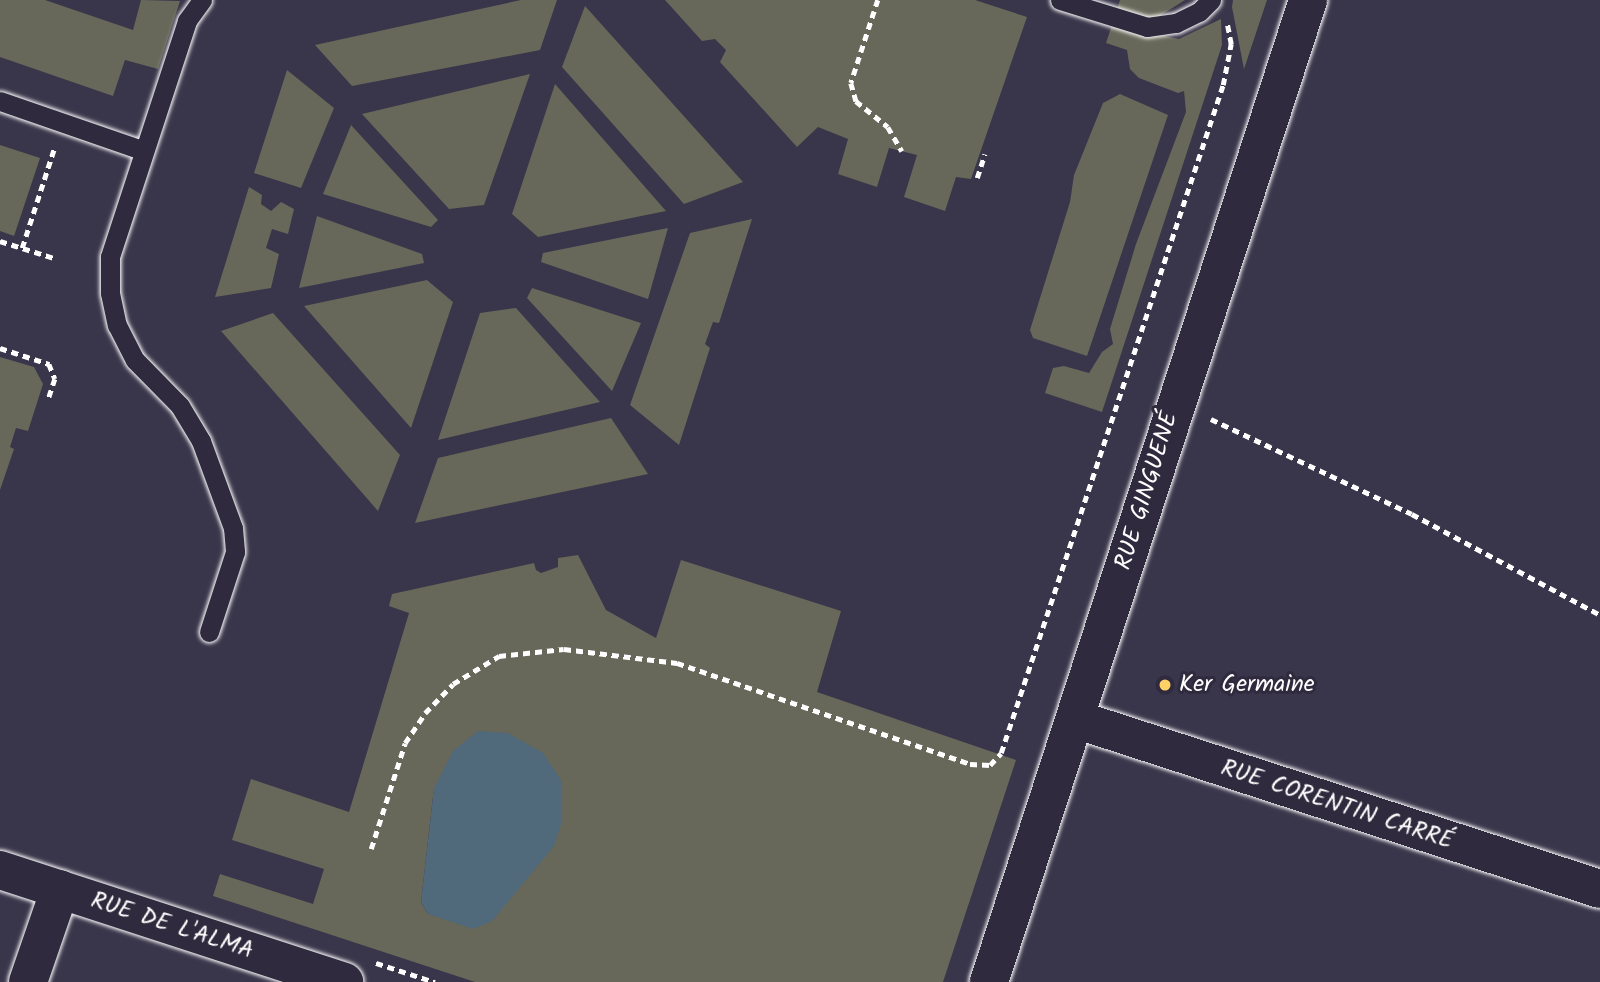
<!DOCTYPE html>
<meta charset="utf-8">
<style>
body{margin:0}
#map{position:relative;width:1600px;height:982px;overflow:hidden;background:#39354a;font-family:Kalam,sans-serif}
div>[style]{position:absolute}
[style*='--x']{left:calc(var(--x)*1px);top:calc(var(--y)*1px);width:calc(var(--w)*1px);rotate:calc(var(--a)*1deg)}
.green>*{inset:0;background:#676859}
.water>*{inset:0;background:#50697b}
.path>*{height:4.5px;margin-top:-2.25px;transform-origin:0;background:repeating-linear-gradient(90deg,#fff 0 7px,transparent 0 12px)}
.roads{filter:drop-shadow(0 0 2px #fff) drop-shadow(0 0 2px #fff)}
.service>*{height:19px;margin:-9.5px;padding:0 9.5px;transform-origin:9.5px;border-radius:9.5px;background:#2f2a3d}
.minor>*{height:38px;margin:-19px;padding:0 19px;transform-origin:19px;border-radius:19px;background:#2f2a3d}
.tertiary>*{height:38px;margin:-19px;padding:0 19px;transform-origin:19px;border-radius:19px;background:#2f2a3d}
.primary>*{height:38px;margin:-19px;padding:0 19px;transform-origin:19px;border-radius:19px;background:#2f2a3d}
.dots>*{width:19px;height:19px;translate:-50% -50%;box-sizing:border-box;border:4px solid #2f2a3d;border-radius:50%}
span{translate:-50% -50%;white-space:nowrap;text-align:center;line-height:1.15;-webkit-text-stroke:6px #2f2a3d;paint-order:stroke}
.street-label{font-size:24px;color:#fff}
.poi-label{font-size:24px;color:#fff}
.left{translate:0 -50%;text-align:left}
</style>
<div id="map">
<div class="green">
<div style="clip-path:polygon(0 0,45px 0,133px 30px,141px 0,180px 1px,158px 69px,125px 60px,113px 96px,0 57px)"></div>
<div style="clip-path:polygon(521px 0,557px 0,540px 50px,352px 86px,315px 45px)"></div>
<div style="clip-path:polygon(665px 0,975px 0,1027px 17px,971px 179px,956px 177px,945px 211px,904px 197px,917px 155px,889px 148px,877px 187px,838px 174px,848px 139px,818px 127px,797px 147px,720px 62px,726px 50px,715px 39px,702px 41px)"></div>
<div style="clip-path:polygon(1120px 0,1185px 0,1158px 17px,1146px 20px,1116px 12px)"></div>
<div style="clip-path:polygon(1233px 0,1267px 0,1244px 69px,1232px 7px)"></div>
<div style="clip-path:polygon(585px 6px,743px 182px,684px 204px,562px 67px)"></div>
<div style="clip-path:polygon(1221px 19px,1222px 45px,1102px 412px,1045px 393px,1053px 368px,1064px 366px,1089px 373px,1102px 352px,1113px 344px,1110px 329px,1136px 244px,1186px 112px,1184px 91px,1178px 93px,1139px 78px,1130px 69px,1127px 50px,1106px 43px,1112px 25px,1179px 39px)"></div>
<div style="clip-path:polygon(287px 70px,334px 108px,301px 188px,254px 173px)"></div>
<div style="clip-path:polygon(530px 74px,484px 205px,449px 209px,362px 114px)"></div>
<div style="clip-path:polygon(555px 84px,666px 211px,538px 237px,512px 214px)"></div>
<div style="clip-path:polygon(1120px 94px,1168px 115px,1087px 356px,1033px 338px,1030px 330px,1070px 202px,1074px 175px,1103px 103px)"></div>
<div style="clip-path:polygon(351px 125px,438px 220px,431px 227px,323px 194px)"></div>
<div style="clip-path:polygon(0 145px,40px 158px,14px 236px,0 231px)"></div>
<div style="clip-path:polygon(249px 187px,262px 195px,261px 204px,271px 211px,281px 202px,294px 209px,288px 234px,272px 229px,266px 248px,279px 254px,271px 288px,215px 297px)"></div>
<div style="clip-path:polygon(317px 216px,422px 254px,424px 263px,299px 288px)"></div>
<div style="clip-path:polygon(752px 219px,719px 323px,713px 322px,705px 344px,710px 348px,679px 445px,630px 405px,690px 233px)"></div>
<div style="clip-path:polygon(668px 228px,648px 299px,541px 262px,543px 253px)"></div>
<div style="clip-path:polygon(427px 280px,453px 302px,411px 428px,304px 306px)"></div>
<div style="clip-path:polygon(532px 288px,641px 323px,612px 391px,527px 298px)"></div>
<div style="clip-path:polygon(516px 308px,600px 402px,438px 440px,480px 313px)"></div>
<div style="clip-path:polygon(273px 313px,400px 455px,378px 511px,221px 331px)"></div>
<div style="clip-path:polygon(0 357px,34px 367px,43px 384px,28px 431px,16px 428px,10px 447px,14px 449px,0 490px)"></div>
<div style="clip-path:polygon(611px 418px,648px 474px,415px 523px,438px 458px)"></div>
<div style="clip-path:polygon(evenodd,578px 555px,606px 610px,656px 638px,681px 560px,841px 611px,817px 692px,1016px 760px,943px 982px,475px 982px,213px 896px,220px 874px,313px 904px,324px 869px,232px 840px,251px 779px,349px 812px,409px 613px,389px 606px,392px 594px,534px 563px,536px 570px,541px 573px,558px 567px,558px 558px,578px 555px,434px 788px,428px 914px,421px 902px,434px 788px)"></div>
</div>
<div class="water">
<div style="clip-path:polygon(478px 731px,508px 733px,543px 753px,562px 782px,562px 821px,554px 846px,492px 921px,473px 929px,428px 914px,421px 902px,434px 788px,453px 751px)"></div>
</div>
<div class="path">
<div style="--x:878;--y:0;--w:87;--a:108"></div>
<div style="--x:851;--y:83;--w:19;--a:74"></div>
<div style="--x:856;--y:101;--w:41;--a:39.1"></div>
<div style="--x:888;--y:127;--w:28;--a:60"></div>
<div style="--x:977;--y:178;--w:25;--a:-72"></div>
<div style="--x:0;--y:241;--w:57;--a:17.5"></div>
<div style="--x:22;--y:248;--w:104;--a:-72.1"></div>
<div style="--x:0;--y:348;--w:52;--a:18.1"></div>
<div style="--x:49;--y:364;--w:16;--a:68"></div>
<div style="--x:55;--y:379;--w:22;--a:108"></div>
<div style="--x:1211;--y:419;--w:222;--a:25.3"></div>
<div style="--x:1412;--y:514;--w:213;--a:28.2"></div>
<div style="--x:371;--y:849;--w:111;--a:-72.2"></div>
<div style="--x:405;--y:743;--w:36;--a:-56"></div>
<div style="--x:425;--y:713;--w:40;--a:-46"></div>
<div style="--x:453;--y:684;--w:54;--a:-31.3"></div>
<div style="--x:499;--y:656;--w:65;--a:-6.1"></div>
<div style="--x:564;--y:649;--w:114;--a:7.1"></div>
<div style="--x:677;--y:663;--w:310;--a:19"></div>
<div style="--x:970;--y:764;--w:20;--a:3"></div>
<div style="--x:990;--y:765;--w:16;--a:-47"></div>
<div style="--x:1001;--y:753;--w:704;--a:-71.62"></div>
<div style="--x:1223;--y:85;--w:42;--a:-79"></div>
<div style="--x:1231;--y:44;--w:21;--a:-101"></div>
<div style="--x:376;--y:963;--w:62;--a:17.9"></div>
</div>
<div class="roads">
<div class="service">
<div style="--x:202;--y:0;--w:26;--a:126"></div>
<div style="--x:187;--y:21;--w:248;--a:108.1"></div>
<div style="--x:110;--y:257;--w:36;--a:90"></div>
<div style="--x:110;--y:293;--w:33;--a:78"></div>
<div style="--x:117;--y:325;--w:39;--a:63"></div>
<div style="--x:135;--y:360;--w:64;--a:45.6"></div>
<div style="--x:180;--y:406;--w:41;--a:59"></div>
<div style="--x:201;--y:441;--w:93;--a:69.8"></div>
<div style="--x:233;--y:528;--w:24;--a:85"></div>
<div style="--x:235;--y:552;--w:84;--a:108"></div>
<div style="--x:1060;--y:0;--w:91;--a:17.2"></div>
<div style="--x:1147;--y:27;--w:29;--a:-8"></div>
<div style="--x:1176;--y:23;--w:25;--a:-26"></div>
<div style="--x:1199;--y:12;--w:17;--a:-45"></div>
<div style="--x:0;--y:101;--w:152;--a:19.1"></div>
</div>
<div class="minor">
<div style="--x:1075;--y:719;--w:552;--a:17.94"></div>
<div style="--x:28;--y:982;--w:98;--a:-71"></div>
</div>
<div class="tertiary">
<div style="--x:989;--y:982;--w:1033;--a:-72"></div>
</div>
<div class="primary">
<div style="--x:0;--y:870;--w:362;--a:18"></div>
</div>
</div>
<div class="dots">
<div style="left:1165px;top:685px;background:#ffd166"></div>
</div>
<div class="street-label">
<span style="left:1147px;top:491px;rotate:-73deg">RUE GINGUENÉ</span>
<span style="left:1337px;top:805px;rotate:18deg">RUE CORENTIN CARRÉ</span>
<span style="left:172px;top:926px;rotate:18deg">RUE DE L'ALMA</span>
</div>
<div class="poi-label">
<span class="left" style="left:1179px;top:685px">Ker Germaine</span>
</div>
</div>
